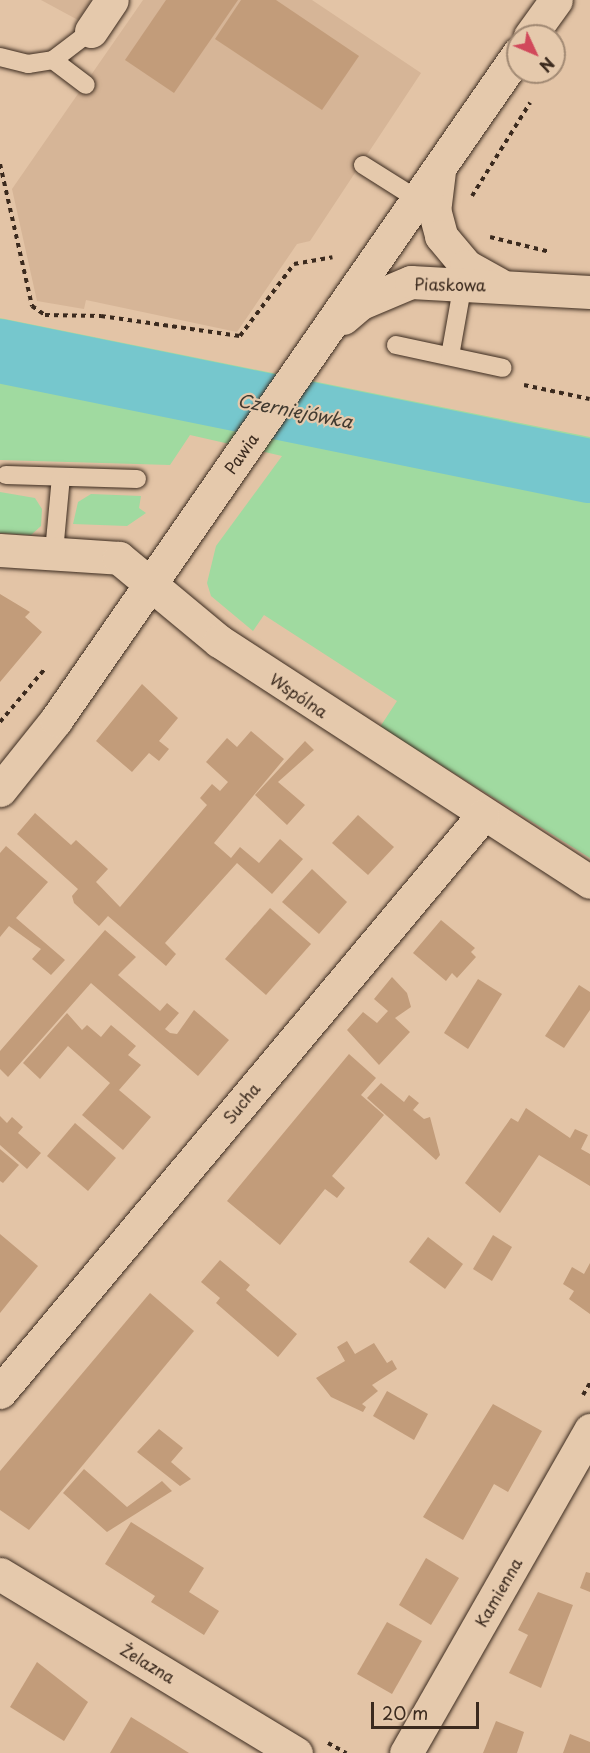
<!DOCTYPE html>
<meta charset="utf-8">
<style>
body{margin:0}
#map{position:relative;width:590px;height:1753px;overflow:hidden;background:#e3c4a6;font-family:"Playpen Sans",sans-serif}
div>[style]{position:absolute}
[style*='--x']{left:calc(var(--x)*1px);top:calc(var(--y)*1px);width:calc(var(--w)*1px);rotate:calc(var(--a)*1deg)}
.built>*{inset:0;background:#d6b597}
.green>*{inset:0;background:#a0daa0}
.river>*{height:64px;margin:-32px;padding:0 32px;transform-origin:32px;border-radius:32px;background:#76c7cd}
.building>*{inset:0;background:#c29c7a}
.path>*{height:4px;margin-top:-2px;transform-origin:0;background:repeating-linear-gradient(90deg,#3b2a1e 0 4.5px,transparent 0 9px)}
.roads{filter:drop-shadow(0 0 2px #3b2a1e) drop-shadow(0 0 2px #3b2a1e)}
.lane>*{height:18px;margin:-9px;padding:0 9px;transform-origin:9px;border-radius:9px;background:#e5c9ac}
.street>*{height:33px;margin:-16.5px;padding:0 16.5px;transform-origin:16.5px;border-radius:16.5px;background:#e5c9ac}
span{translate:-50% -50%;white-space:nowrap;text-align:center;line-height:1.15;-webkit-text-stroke:4.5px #e5c9ac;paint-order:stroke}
.street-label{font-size:16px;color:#3b2a1e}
.water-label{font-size:18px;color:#413a30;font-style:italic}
.north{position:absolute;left:506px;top:24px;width:60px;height:60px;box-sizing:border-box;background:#e5c9ac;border:2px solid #a18973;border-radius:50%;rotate:134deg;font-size:16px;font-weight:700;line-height:24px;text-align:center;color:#3b2a1e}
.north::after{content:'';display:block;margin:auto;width:21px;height:27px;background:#d1495b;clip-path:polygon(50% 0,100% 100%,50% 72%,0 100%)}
.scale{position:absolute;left:371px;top:1702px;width:108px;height:27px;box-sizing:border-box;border:3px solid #3b2a1e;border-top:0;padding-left:8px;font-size:18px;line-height:21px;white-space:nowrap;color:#3b2a1e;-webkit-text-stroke:4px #e5c9ac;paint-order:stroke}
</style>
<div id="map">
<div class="built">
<div style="clip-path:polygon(41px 0,91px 0,78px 20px)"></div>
<div style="clip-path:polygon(143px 0,312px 0,421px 73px,310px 241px,297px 244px,237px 332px,86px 300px,84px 309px,37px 301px,12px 189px)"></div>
</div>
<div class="green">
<div style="clip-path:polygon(0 318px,590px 437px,590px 858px,380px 727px,397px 701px,264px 615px,253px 631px,211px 596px,207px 583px,216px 546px,282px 456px,190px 435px,170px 465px,0 460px)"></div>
<div style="clip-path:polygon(0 492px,35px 498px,42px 509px,41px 526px,31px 535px,0 533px)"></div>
<div style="clip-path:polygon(91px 494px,141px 496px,139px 508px,146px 513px,127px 526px,73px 524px,78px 502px)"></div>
</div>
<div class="river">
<div style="--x:0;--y:351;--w:602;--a:11.5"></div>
</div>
<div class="building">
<div style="clip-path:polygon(166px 0,238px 0,174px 93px,125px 60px)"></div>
<div style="clip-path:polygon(241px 0,276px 0,359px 56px,322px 110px,215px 39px)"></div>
<div style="clip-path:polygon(0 594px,30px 612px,25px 617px,42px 632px,0 682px)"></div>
<div style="clip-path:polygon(142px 684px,178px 718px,159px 741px,169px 749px,159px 761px,149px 753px,132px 772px,96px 741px)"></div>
<div style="clip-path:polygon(251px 731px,284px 759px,214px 843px,231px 858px,240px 847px,259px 863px,280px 839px,303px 859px,272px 894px,237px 863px,165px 943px,176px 954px,166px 966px,108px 916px,99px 926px,74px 903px,72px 896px,78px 889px,17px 834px,35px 813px,71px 845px,76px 840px,108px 869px,96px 882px,120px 907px,207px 805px,200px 798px,212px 784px,220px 791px,228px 782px,206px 762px,227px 738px,237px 747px)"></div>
<div style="clip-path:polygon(305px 741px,314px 750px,278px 782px,305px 805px,287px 825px,255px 795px)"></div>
<div style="clip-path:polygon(358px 815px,394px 847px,368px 875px,332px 843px)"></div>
<div style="clip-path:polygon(6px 846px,48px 882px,16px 918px,65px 960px,51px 975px,32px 959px,41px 949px,35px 945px,9px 926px,0 937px,0 853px)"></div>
<div style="clip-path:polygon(312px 869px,347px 902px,319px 934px,282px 902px)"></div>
<div style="clip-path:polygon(270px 908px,311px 944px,266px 995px,225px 959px)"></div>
<div style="clip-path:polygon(441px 920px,475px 948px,471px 952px,476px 957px,457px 978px,452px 973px,446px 981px,413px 953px)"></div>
<div style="clip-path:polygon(105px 930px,136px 957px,118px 975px,160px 1011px,167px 1003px,179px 1013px,165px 1029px,170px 1033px,177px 1034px,194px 1010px,229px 1040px,198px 1076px,91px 983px,8px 1077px,0 1069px,0 1051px)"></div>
<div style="clip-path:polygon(392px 977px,407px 993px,411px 1007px,395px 1018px,410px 1032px,379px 1065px,347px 1030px,363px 1012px,377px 1023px,388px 1011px,374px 999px)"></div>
<div style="clip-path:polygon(478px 979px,502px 994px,468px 1049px,444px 1033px)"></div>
<div style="clip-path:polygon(579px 985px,590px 992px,590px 1010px,564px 1048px,545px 1036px)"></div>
<div style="clip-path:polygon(67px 1013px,82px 1030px,87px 1025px,101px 1037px,111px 1025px,136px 1046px,128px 1055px,141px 1065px,119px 1090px,151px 1117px,123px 1150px,82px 1115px,110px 1083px,68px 1046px,40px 1079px,23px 1063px)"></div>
<div style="clip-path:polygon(349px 1054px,376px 1078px,361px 1095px,384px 1115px,332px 1176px,345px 1188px,337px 1198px,325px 1189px,280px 1245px,227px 1201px)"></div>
<div style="clip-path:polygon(381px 1083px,404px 1102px,409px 1095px,419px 1103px,413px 1110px,424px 1119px,430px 1117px,440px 1155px,436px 1160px,367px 1098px)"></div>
<div style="clip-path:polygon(526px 1108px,570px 1138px,575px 1129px,588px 1135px,581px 1149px,590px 1154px,590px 1186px,539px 1155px,500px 1213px,465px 1183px,511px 1118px,518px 1122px)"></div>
<div style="clip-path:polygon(0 1116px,7px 1123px,12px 1117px,23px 1127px,18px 1133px,41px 1153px,27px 1169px,0 1145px)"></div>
<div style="clip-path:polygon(75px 1123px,116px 1158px,88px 1191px,47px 1156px)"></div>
<div style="clip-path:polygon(0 1149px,19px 1165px,3px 1183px,0 1181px)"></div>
<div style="clip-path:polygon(0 1234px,38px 1266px,0 1313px)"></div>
<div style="clip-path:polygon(493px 1235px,512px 1247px,492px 1281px,473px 1269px)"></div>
<div style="clip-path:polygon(428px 1237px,463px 1264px,445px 1289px,409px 1262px)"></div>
<div style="clip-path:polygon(220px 1260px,250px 1285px,246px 1290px,297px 1334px,278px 1357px,216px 1303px,220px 1298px,201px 1282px)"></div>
<div style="clip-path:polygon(590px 1263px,590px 1314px,569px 1299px,574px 1291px,563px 1284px,572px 1267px,584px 1274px)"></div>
<div style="clip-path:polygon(150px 1293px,194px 1331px,29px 1530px,0 1510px,0 1471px)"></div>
<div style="clip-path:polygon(347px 1341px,355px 1354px,374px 1343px,387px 1363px,392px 1360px,397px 1369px,372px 1385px,378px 1391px,362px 1404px,366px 1407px,363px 1412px,331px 1397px,316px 1378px,345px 1361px,337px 1347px)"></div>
<div style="clip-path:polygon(387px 1391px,428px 1414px,414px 1440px,373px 1416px)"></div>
<div style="clip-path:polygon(493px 1404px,542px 1431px,508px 1492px,494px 1484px,463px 1540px,423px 1517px)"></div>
<div style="clip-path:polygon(159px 1429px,183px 1448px,171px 1462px,191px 1479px,180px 1486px,137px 1452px)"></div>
<div style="clip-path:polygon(84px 1469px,127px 1507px,162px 1481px,172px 1491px,107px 1532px,63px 1493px)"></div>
<div style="clip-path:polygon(131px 1522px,204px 1568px,189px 1592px,219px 1611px,204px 1635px,151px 1602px,155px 1596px,105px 1564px)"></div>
<div style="clip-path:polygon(426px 1558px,459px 1578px,431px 1625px,399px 1605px)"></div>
<div style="clip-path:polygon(586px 1572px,590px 1573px,590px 1592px,580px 1588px)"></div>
<div style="clip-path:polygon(538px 1592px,573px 1605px,541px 1688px,509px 1673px,528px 1635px,518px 1630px)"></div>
<div style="clip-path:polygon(387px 1622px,422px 1641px,392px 1694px,357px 1674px)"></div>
<div style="clip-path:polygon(37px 1662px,88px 1702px,64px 1741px,10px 1707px)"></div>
<div style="clip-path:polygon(131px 1717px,162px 1736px,189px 1753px,110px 1753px)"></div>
<div style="clip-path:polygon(496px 1721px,524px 1732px,517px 1753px,483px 1753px)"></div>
<div style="clip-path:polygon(570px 1734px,590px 1742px,590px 1753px,563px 1753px)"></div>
</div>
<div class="path">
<div style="--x:0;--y:164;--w:146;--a:77.3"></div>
<div style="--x:32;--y:306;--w:16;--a:35"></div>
<div style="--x:45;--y:315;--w:56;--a:1"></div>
<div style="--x:101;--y:316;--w:140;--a:8.2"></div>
<div style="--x:240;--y:336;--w:90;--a:-53.1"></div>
<div style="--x:294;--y:264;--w:39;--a:-10"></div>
<div style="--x:472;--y:196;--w:110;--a:-58.1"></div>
<div style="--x:490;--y:237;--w:62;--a:14"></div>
<div style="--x:524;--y:385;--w:67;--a:12"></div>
<div style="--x:0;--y:722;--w:68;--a:-49.8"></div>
<div style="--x:583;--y:1395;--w:14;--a:-60"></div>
<div style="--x:328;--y:1743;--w:21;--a:29"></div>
</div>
<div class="roads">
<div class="lane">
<div style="--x:0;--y:57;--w:29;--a:14"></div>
<div style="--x:28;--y:64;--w:25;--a:-9"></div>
<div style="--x:53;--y:60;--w:48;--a:-37.3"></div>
<div style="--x:53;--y:60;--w:41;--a:37.1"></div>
<div style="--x:363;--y:165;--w:64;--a:32.2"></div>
<div style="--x:396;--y:345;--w:109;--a:12.1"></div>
<div style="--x:450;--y:356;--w:74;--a:-79.9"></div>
<div style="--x:6;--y:475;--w:131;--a:1.7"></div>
<div style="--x:54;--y:552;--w:75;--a:-84.7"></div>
</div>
<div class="street">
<div style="--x:91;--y:31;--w:37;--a:-56"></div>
<div style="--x:530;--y:36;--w:44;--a:-54.2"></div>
<div style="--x:439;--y:171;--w:38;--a:97"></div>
<div style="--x:434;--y:209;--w:28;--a:75"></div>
<div style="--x:441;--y:236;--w:39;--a:50"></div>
<div style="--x:466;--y:266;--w:37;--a:29"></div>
<div style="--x:343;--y:318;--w:23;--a:-40"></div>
<div style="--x:361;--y:303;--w:54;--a:-22.8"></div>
<div style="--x:411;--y:282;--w:179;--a:3.2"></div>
<div style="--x:0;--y:550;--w:119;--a:3.8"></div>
<div style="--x:119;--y:558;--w:130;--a:39.7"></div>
<div style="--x:219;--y:641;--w:442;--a:33"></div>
<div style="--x:0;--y:790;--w:90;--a:-51.3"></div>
<div style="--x:56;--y:720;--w:811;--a:-55.25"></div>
<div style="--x:0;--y:1392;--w:752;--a:-50.07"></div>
<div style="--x:0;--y:1574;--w:346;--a:31.2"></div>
<div style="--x:406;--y:1753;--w:372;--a:-60.3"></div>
</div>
</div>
<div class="street-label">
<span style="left:450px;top:284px;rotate:1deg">Piaskowa</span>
<span style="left:241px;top:453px;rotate:-55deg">Pawia</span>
<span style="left:299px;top:695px;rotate:34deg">Wspólna</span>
<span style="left:241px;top:1103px;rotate:-50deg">Sucha</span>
<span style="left:498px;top:1592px;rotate:-60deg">Kamienna</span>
<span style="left:148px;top:1663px;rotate:31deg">Żelazna</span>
</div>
<div class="water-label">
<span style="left:295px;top:411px;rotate:11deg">Czerniejówka</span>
</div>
<div class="north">N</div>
<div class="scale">20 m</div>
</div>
